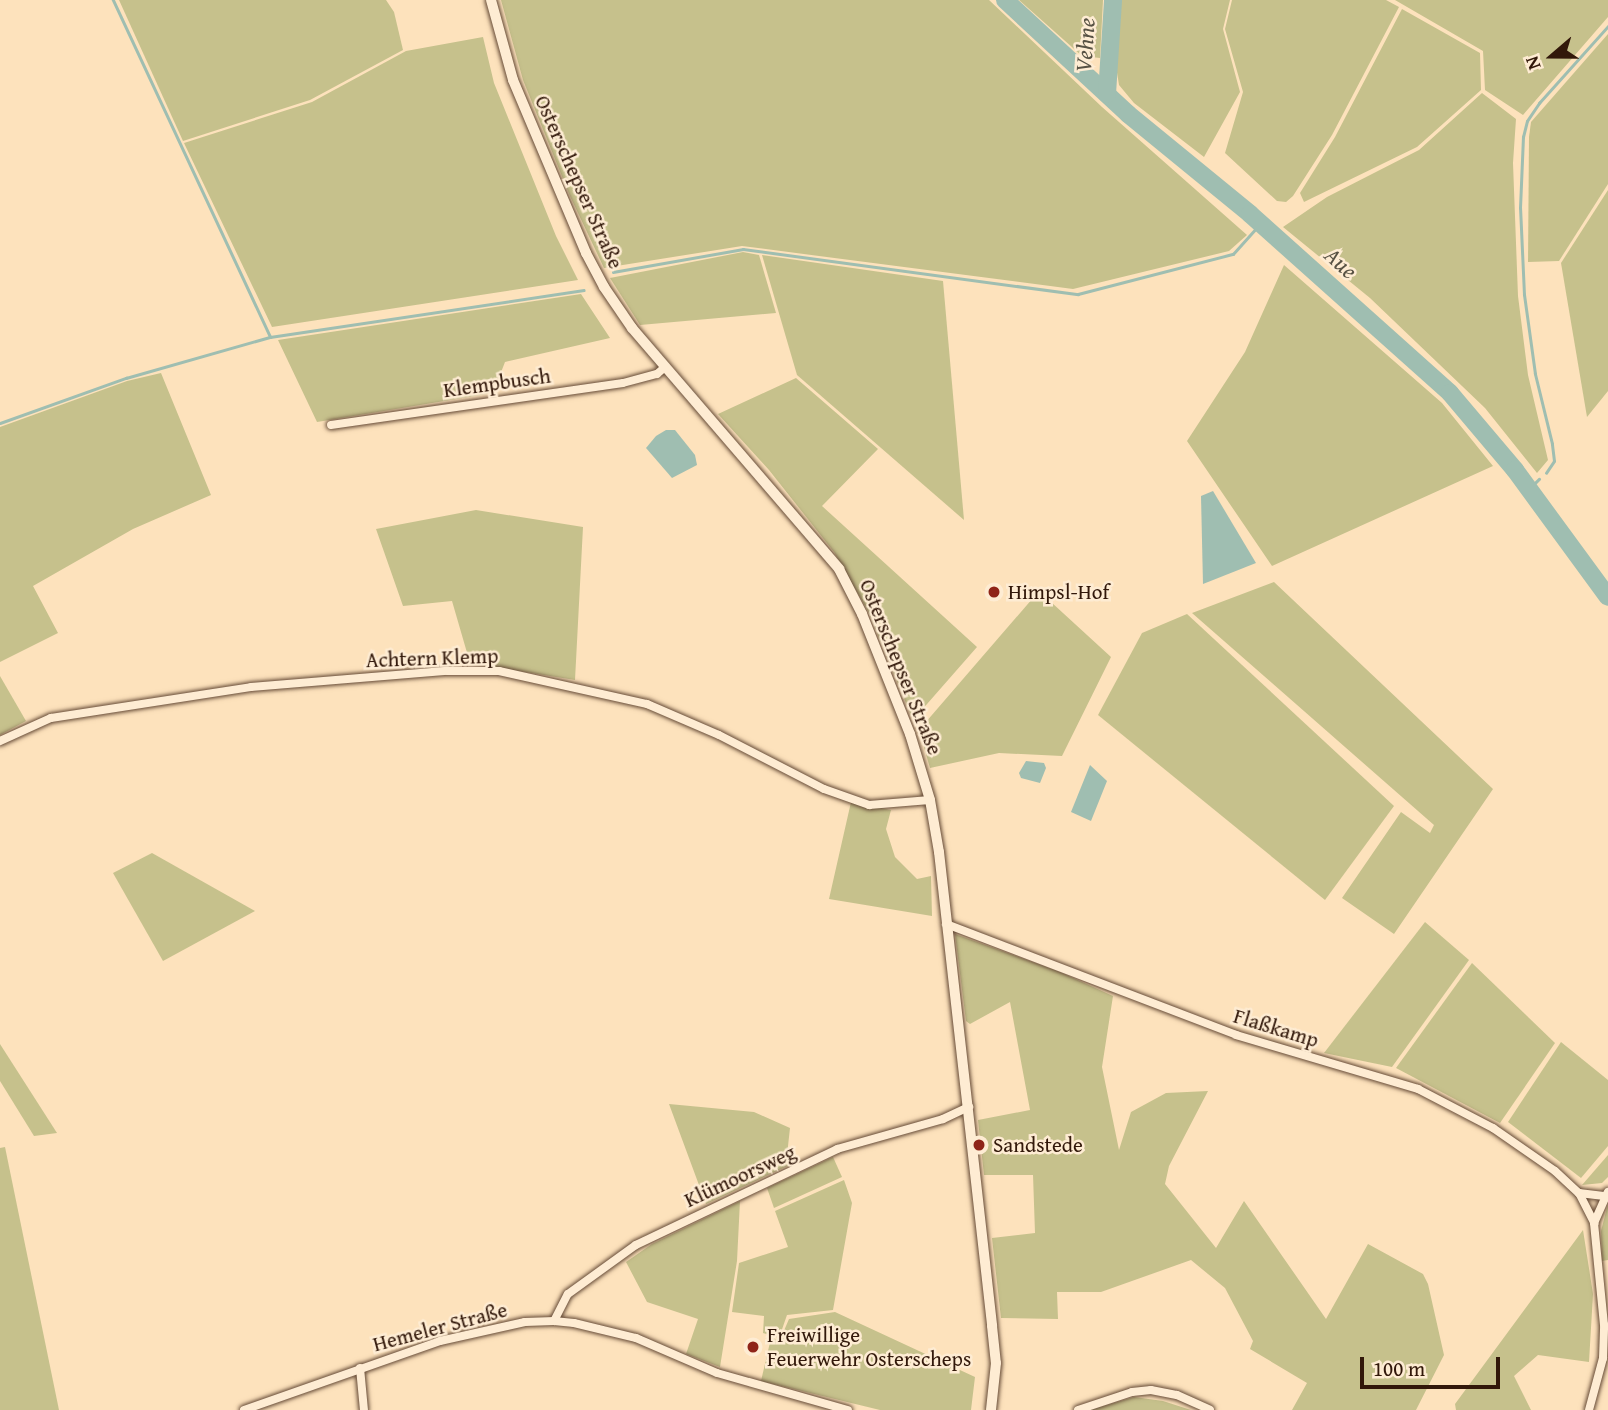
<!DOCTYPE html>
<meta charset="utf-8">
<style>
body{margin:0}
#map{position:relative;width:1608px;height:1410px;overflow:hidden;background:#fde2bc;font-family:"Gentium Book Plus",serif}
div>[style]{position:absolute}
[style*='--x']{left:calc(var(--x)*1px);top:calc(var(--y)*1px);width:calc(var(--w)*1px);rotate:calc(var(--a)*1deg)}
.green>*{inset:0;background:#c6c18c}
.water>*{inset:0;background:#9fbeb1}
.stream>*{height:2.5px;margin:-1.25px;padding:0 1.25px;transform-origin:1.25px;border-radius:1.25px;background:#9fbeb1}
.river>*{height:18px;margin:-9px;padding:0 9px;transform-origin:9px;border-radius:9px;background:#9fbeb1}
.roads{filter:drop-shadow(0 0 2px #654a36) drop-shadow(0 0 2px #654a36)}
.minor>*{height:8px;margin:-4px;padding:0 4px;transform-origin:4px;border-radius:4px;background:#feecd3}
.secondary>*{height:10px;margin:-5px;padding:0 5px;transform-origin:5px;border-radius:5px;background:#feecd3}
.dots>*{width:19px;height:19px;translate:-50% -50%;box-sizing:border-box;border:4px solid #feecd3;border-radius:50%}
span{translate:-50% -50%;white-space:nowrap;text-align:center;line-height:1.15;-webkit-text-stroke:5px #feecd3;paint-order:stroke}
.street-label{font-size:21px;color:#32180a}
.poi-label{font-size:21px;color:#32180a}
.left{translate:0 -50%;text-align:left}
.water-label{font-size:23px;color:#585244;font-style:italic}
.north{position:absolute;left:1517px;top:21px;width:70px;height:70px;-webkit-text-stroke:5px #feecd3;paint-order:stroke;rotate:250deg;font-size:19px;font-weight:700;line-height:28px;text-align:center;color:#32180a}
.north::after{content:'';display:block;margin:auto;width:24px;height:32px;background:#32180a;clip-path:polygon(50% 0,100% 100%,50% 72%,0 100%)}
.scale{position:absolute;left:1360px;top:1357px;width:140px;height:32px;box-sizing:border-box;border:4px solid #32180a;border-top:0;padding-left:9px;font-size:21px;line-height:24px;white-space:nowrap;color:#32180a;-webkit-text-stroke:5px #feecd3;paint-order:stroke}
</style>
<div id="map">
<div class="green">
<div style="clip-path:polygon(119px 0,386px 0,394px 12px,403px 50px,310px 100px,183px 141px)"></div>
<div style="clip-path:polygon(501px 0,989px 0,1102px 107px,1247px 235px,1229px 251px,1073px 289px,742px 246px,604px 268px,570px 196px,523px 80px)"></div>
<div style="clip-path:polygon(1019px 0,1103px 0,1100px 58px,1082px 56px)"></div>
<div style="clip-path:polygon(1119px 0,1230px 0,1223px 29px,1240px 92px,1204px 157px,1134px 103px,1119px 85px,1115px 60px)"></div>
<div style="clip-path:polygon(1232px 0,1386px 0,1399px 7px,1332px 135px,1293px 196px,1286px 202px,1277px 201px,1225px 153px,1243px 92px,1225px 29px)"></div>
<div style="clip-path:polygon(1395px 0,1608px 0,1608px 17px,1523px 115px,1485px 90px,1483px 51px)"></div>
<div style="clip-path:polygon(1402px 9px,1480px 53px,1481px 90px,1417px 147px,1304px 202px,1300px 193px,1335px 137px)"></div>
<div style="clip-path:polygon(1608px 34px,1608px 184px,1559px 261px,1528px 262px,1529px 137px,1531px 122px)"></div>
<div style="clip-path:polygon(483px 37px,494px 83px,556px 236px,578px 280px,272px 327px,184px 143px,312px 102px,406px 51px)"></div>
<div style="clip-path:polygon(1482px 93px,1516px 119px,1513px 163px,1518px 296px,1528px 375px,1548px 460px,1537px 473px,1485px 408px,1370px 298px,1283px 227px,1327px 197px,1419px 150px)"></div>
<div style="clip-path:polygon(1608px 190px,1608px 391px,1587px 417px,1561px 263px)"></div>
<div style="clip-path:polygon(743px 252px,759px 255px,776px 313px,640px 325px,610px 278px)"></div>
<div style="clip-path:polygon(762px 255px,943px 281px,964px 520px,797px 375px)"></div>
<div style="clip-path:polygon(1284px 265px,1442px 403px,1493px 466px,1272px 566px,1187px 441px,1245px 352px)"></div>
<div style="clip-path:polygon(581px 294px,610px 338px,505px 362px,493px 393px,317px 422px,278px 340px)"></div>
<div style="clip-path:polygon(161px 373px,211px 495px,133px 529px,33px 586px,58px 633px,0 662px,0 427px,127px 381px)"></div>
<div style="clip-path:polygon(796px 378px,878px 449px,822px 506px,977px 647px,913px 720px,868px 611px,834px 552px,769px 470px,718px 414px)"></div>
<div style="clip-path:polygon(476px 510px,583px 527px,575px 680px,470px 663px,452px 601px,403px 606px,376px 529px)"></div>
<div style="clip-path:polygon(1274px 582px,1493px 789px,1394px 934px,1342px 898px,1401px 812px,1430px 833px,1434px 825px,1192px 613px)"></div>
<div style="clip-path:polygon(1039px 591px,1111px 657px,1062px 756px,999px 753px,930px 768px,919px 730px)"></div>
<div style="clip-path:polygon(1187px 614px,1394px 806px,1325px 900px,1098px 715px,1142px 633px)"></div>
<div style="clip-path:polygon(0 676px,26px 721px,0 735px)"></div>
<div style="clip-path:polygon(851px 802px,891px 810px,886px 829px,895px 857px,917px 879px,931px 876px,932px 916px,829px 899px)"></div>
<div style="clip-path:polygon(152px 853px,255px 911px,163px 961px,113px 873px)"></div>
<div style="clip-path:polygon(1425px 922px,1469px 960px,1392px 1067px,1324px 1053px)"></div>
<div style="clip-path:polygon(955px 934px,1060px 972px,1113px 996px,1102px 1067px,1119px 1150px,1131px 1112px,1166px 1093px,1208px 1091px,1169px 1166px,1165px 1184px,1216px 1248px,1244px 1201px,1326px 1319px,1368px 1244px,1423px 1274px,1428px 1284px,1444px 1355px,1416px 1410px,1292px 1410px,1307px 1383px,1250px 1349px,1253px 1341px,1225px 1288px,1191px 1260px,1101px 1292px,1057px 1292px,1058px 1319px,1001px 1318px,992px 1238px,1035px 1233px,1033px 1175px,984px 1175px,978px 1120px,1030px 1110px,1010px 1002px,970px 1024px,966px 1021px)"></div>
<div style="clip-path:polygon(1472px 963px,1555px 1043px,1500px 1123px,1396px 1068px)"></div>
<div style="clip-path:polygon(1561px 1042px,1608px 1080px,1608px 1146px,1581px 1178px,1508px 1122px)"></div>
<div style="clip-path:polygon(0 1044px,57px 1133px,34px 1136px,0 1081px)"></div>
<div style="clip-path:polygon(669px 1104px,754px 1112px,790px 1128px,787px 1155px,798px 1161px,706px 1204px)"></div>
<div style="clip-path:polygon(5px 1147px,59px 1410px,0 1410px,0 1148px)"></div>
<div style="clip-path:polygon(1608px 1155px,1608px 1177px,1602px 1183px,1582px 1185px)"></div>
<div style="clip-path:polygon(833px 1157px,842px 1177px,774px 1208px,767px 1188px)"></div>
<div style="clip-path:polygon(844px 1180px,852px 1203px,833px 1310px,787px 1315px,779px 1338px,763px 1333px,764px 1316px,732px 1312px,739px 1263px,788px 1247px,775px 1211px)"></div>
<div style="clip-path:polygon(740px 1201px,737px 1261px,720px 1367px,686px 1354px,698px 1319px,647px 1302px,626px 1262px,652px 1244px)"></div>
<div style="clip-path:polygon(1608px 1204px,1608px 1260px,1602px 1261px,1601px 1231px)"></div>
<div style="clip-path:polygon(1583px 1230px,1593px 1294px,1589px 1362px,1538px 1355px,1514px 1376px,1531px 1410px,1456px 1410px,1455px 1404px)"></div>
<div style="clip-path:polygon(835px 1312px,975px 1377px,971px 1410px,880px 1410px,761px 1381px,771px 1338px,780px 1340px,789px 1319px)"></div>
<div style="clip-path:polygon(1134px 1397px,1163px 1401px,1191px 1410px,1090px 1410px)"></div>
</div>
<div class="water">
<div style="clip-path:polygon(666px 430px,675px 430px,695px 455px,697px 465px,672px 478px,646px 448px,656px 436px)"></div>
<div style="clip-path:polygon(1213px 491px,1256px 563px,1203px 584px,1201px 496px)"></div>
<div style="clip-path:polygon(1026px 761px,1044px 763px,1046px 768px,1040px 783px,1021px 778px,1019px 773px)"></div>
<div style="clip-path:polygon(1090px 765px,1107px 781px,1091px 821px,1071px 812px)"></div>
</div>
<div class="stream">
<div style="--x:613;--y:272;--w:132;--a:-10"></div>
<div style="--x:743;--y:249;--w:338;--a:7.7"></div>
<div style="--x:1078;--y:294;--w:160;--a:-14.5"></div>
<div style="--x:1233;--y:254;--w:40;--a:-48"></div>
<div style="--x:270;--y:337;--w:317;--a:-8.5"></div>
<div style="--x:0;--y:423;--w:134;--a:-19.7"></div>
<div style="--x:126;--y:378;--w:150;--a:-15.9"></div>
<div style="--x:270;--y:337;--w:372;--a:-115"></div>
<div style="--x:1546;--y:473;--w:14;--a:-56"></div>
<div style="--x:1554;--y:461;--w:17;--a:-97"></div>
<div style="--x:1552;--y:444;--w:72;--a:-103.7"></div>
<div style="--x:1535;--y:374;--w:80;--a:-97.9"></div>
<div style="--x:1524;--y:295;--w:87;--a:-92.6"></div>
<div style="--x:1520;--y:208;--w:71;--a:-87.6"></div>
<div style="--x:1523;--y:137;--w:16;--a:-76"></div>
<div style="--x:1527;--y:121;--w:22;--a:-56"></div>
<div style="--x:1539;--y:103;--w:103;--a:-48.1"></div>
<div style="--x:1529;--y:489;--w:14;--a:-45"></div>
</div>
<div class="river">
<div style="--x:1005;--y:0;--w:168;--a:42.8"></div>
<div style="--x:1128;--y:114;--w:158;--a:39.3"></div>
<div style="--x:1250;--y:214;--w:268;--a:41.8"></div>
<div style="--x:1450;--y:393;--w:101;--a:49.8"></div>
<div style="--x:1515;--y:470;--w:157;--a:53.8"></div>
<div style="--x:1107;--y:94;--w:94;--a:-86.3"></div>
</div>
<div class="roads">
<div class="minor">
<div style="--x:331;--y:425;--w:295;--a:-8.2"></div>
<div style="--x:623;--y:383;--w:35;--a:-15"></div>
<div style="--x:657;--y:374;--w:11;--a:-41"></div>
<div style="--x:0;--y:741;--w:56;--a:-24.3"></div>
<div style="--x:51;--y:718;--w:202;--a:-8.8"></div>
<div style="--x:251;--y:687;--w:197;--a:-4.7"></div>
<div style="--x:447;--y:671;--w:52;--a:0"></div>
<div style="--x:499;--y:671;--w:152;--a:12.6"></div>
<div style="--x:647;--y:704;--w:78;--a:23.3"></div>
<div style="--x:719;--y:735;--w:118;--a:27.2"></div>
<div style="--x:824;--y:789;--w:48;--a:19.6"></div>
<div style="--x:869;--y:805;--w:61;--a:-4.7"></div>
<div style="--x:946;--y:924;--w:311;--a:20.9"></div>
<div style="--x:1236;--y:1035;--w:190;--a:16.5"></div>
<div style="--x:1418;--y:1089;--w:85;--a:27.5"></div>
<div style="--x:1493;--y:1128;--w:75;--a:34.7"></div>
<div style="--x:1555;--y:1171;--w:33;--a:43"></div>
<div style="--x:1579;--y:1193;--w:25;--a:7"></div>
<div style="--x:1579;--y:1193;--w:34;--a:63"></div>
<div style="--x:554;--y:1321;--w:30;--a:-63"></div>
<div style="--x:568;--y:1294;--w:84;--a:-35.8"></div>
<div style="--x:636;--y:1245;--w:223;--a:-25.5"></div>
<div style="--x:837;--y:1149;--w:110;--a:-15.8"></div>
<div style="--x:943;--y:1119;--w:29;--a:-25"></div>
<div style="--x:360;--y:1368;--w:42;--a:84.6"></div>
<div style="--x:244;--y:1410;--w:208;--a:-19.4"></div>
<div style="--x:440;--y:1341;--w:87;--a:-12.6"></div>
<div style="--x:525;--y:1322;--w:29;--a:-2"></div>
<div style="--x:554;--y:1321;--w:20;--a:6"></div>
<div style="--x:574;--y:1323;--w:64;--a:13.6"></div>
<div style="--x:636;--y:1338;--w:88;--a:23.4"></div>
<div style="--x:717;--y:1373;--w:136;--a:15.8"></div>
<div style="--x:1078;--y:1410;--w:57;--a:-18.4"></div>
<div style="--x:1132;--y:1392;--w:19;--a:-6"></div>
<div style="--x:1151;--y:1390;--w:26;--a:11"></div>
<div style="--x:1177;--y:1395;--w:36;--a:24"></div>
<div style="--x:1589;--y:1410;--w:54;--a:-74.9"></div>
<div style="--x:1603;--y:1358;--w:33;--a:-88"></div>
<div style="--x:1604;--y:1325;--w:102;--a:-95.6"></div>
<div style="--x:1594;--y:1223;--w:34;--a:-66"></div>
</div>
<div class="secondary">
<div style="--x:491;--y:0;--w:83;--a:74.6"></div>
<div style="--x:513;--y:80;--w:188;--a:67.1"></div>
<div style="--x:586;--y:253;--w:38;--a:62"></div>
<div style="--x:604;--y:287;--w:50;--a:55.7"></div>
<div style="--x:632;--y:328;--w:318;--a:49.3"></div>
<div style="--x:839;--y:569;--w:51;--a:62.9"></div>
<div style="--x:862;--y:614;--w:129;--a:68.2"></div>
<div style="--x:910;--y:734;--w:69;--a:73.1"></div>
<div style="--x:930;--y:800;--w:53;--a:80.2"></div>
<div style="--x:939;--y:852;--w:477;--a:83.6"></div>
<div style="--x:992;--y:1326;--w:37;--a:84"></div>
<div style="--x:996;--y:1363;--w:47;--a:96.1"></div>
</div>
</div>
<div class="dots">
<div style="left:994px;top:592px;background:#8f2418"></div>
<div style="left:979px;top:1145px;background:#8f2418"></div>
<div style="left:753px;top:1347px;background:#8f2418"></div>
</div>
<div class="street-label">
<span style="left:579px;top:182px;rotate:66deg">Osterschepser Straße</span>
<span style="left:497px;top:383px;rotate:-8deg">Klempbusch</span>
<span style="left:432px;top:658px;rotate:-2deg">Achtern Klemp</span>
<span style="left:901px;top:667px;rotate:68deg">Osterschepser Straße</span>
<span style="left:1276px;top:1028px;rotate:17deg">Flaßkamp</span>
<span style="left:740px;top:1176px;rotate:-25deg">Klümoorsweg</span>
<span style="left:440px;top:1327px;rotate:-15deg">Hemeler Straße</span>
</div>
<div class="poi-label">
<span class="left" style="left:1008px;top:592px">Himpsl-Hof</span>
<span class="left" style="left:993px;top:1145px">Sandstede</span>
<span class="left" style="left:767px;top:1347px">Freiwillige<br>Feuerwehr Osterscheps</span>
</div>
<div class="water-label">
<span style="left:1085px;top:45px;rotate:-86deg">Vehne</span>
<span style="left:1341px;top:263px;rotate:42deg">Aue</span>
</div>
<div class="north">N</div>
<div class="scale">100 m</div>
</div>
